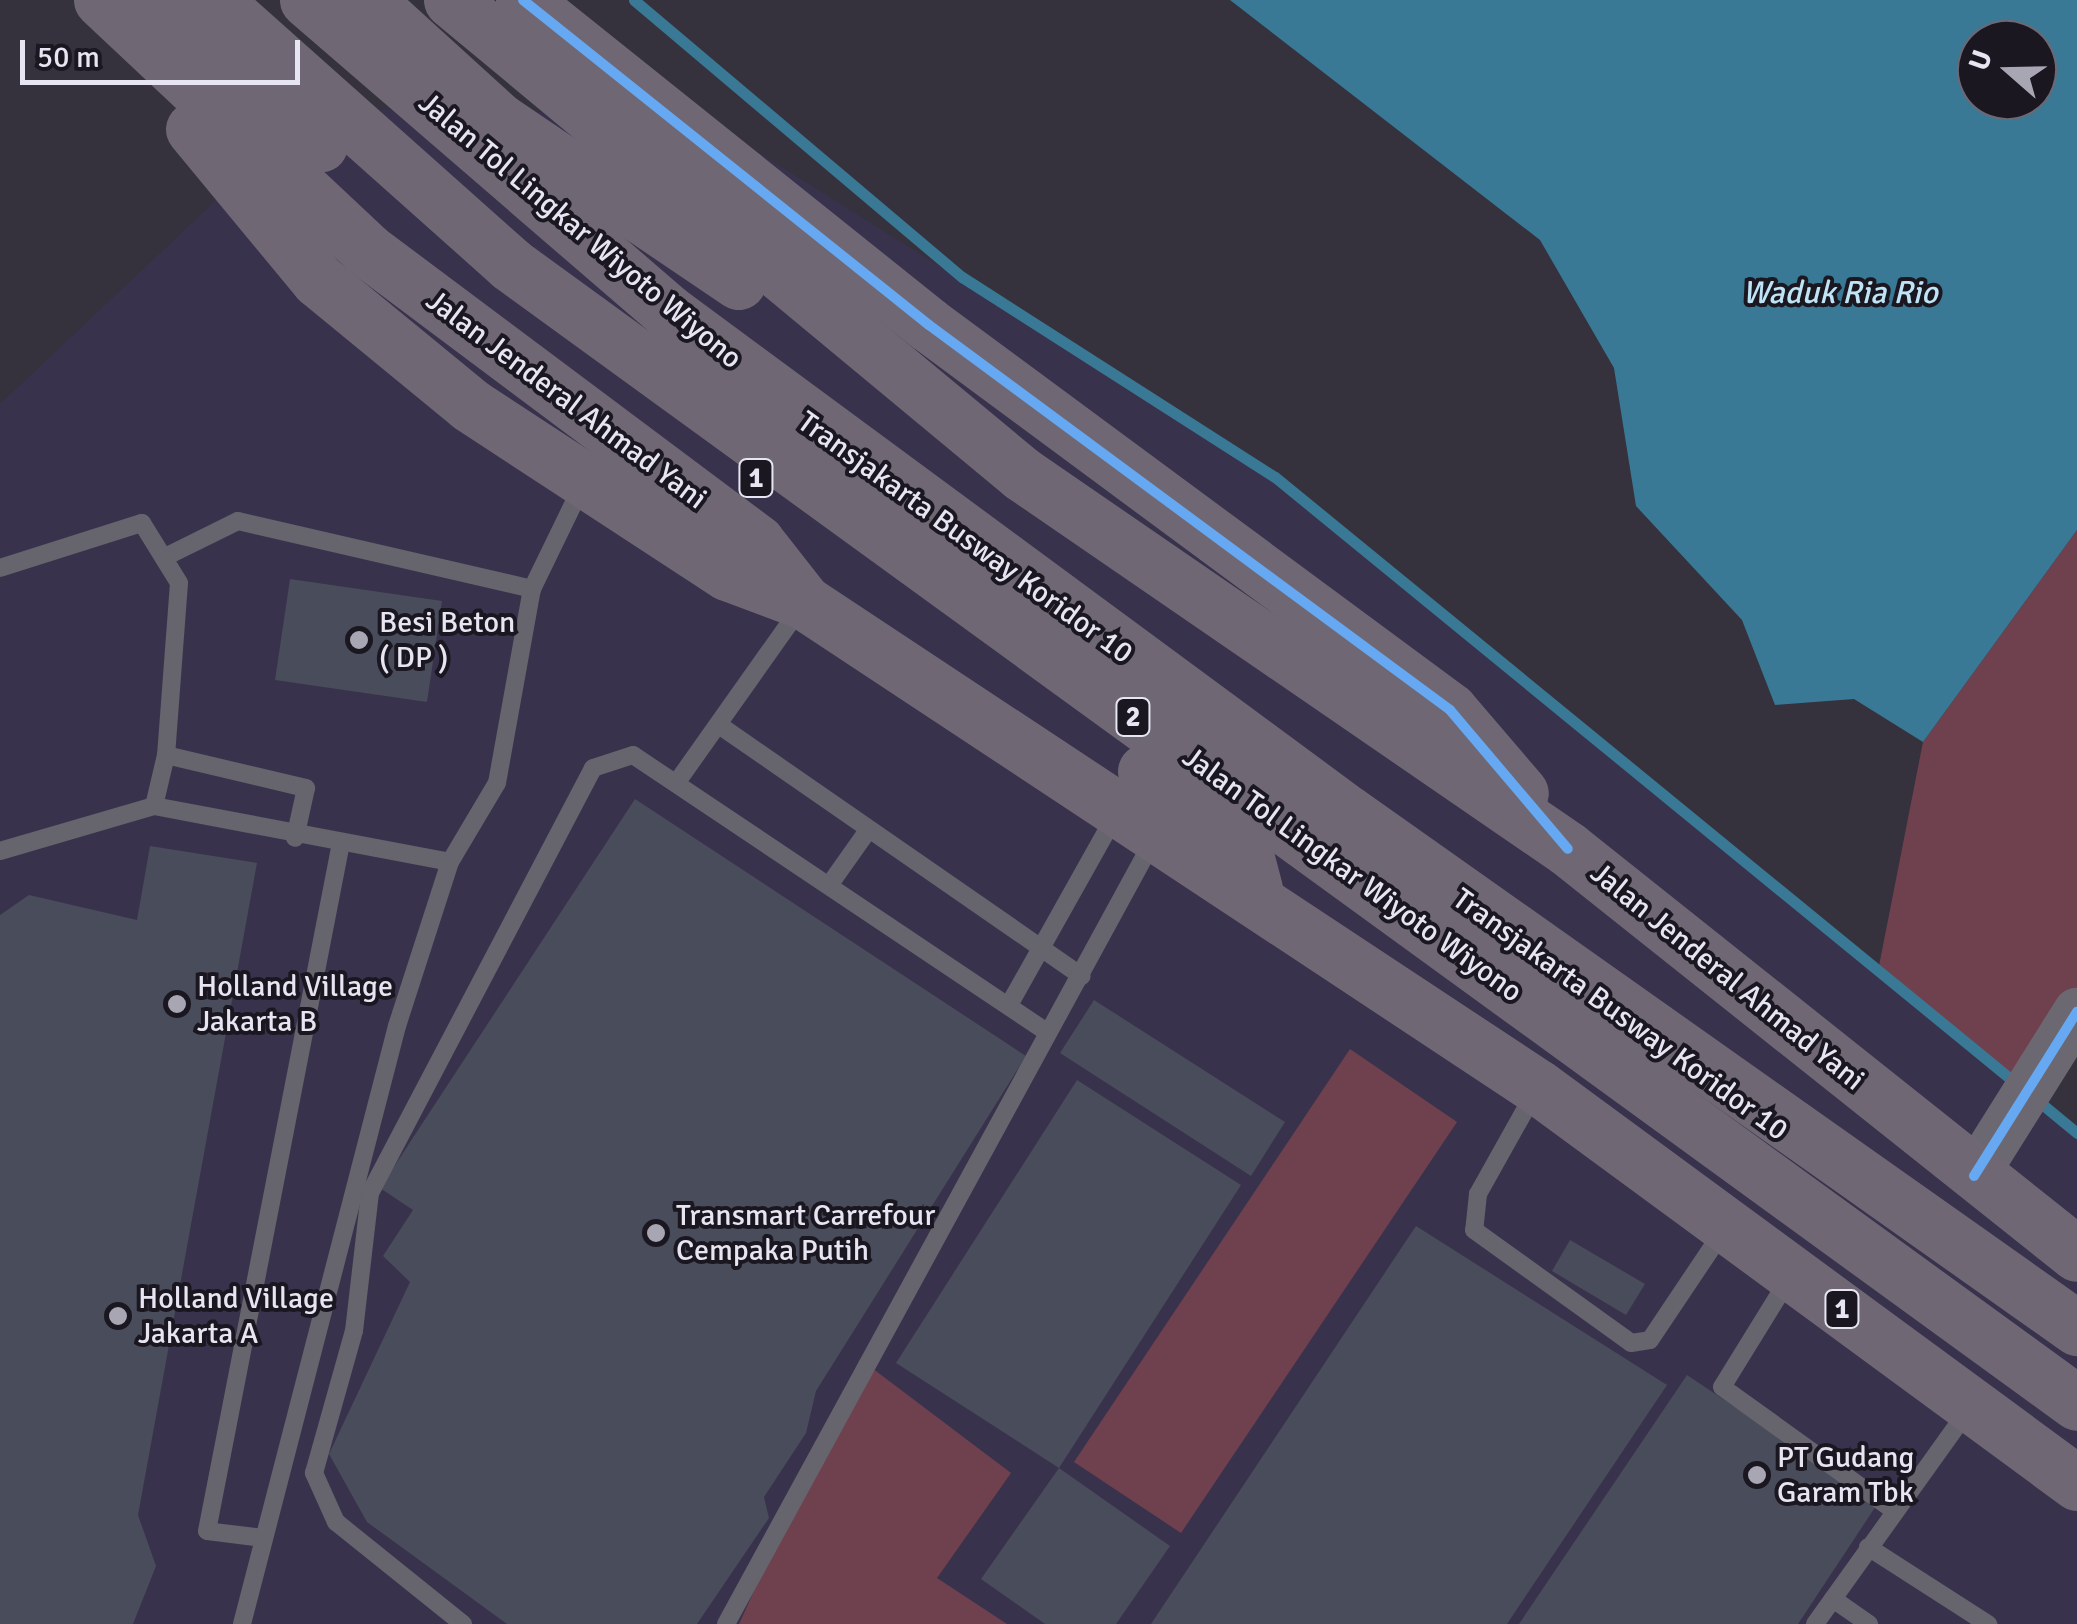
<!DOCTYPE html>
<style>
body{margin:0}
#map{position:relative;width:2077px;height:1624px;overflow:hidden;background:#35323e;font-family:Signika,sans-serif}
div>[style]{position:absolute}
[style*='--x']{left:calc(var(--x)*1px);top:calc(var(--y)*1px);width:calc(var(--w)*1px);rotate:calc(var(--a)*1deg)}
.built>*{inset:0;background:#39324c}
.green>*{inset:0;background:#6f414e}
.water>*{inset:0;background:#3a7995}
.stream>*{height:11px;margin:-5.5px;padding:0 5.5px;transform-origin:5.5px;border-radius:5.5px;background:#3a7995}
.building>*{inset:0;background:#494c5a}
.lane>*{height:18px;margin:-9px;padding:0 9px;transform-origin:9px;border-radius:9px;background:#66646d}
.secondary>*{height:48px;margin:-24px;padding:0 24px;transform-origin:24px;border-radius:24px;background:#6b6872}
.highway>*{height:55px;margin:-27.5px;padding:0 27.5px;transform-origin:27.5px;border-radius:27.5px;background:#6f6874}
.cycleway>*{height:10px;margin:-5px;padding:0 5px;transform-origin:5px;border-radius:5px;background:#66a8f1}
.dots>*{width:28px;height:28px;translate:-50% -50%;box-sizing:border-box;border:5px solid #1a1721;border-radius:50%}
span{translate:-50% -50%;white-space:nowrap;text-align:center;line-height:1.15;-webkit-text-stroke:8px #1a1721;paint-order:stroke}
.shield-label span{padding:2px 8px;background:#1a1721;border:2px solid;border-radius:8px;-webkit-text-stroke-width:0}
.shield-label{font-size:28px;color:#e8e5f3;font-weight:700}
.street-label{font-size:30px;color:#e8e5f3}
.poi-label{font-size:30px;color:#e8e5f3}
.left{translate:0 -50%;text-align:left}
.water-label{font-size:32px;color:#bfe4f6;font-style:italic}
.north{position:absolute;left:1957px;top:20px;width:100px;height:100px;box-sizing:border-box;background:#1a1721;border:2px solid #6c6975;border-radius:50%;rotate:290deg;font-size:28px;font-weight:700;line-height:40px;text-align:center;color:#e8e5f3}
.north::after{content:'';display:block;margin:auto;width:35px;height:45px;background:#a9a6b4;clip-path:polygon(50% 0,100% 100%,50% 72%,0 100%)}
.scale{position:absolute;left:20px;top:40px;width:280px;height:45px;box-sizing:border-box;border:5px solid #e8e5f3;border-top:0;padding-left:12px;font-size:30px;line-height:35px;white-space:nowrap;color:#e8e5f3;-webkit-text-stroke:8px #1a1721;paint-order:stroke}
</style>
<div id="map">
<div class="built">
<div style="clip-path:polygon(313px 109px,697px 114px,1275px 477px,2077px 1133px,2077px 1624px,0 1624px,0 404px)"></div>
</div>
<div class="green">
<div style="clip-path:polygon(2077px 530px,2077px 1011px,2027px 1091px,1878px 971px,1923px 742px)"></div>
<div style="clip-path:polygon(1350px 1049px,1457px 1122px,1181px 1533px,1074px 1462px)"></div>
<div style="clip-path:polygon(860px 1359px,1011px 1473px,937px 1578px,1007px 1624px,739px 1624px)"></div>
</div>
<div class="water">
<div style="clip-path:polygon(evenodd,1230px 0,2077px 0,2077px 530px,1923px 742px,1854px 699px,1775px 705px,1742px 620px,1636px 506px,1614px 368px,1540px 240px,1230px 0,1977px 40px,2037px 40px,2037px 100px,1977px 100px,1977px 40px)"></div>
</div>
<div class="stream">
<div style="--x:634;--y:0;--w:429;--a:40.2"></div>
<div style="--x:962;--y:277;--w:371;--a:32.6"></div>
<div style="--x:1275;--y:477;--w:960;--a:39.29"></div>
<div style="--x:2037;--y:1100;--w:52;--a:39.5"></div>
</div>
<div class="building">
<div style="clip-path:polygon(290px 579px,442px 601px,427px 702px,275px 680px)"></div>
<div style="clip-path:polygon(635px 799px,1026px 1056px,816px 1391px,806px 1433px,764px 1497px,769px 1518px,697px 1624px,507px 1624px,367px 1522px,329px 1454px,410px 1282px,383px 1256px,413px 1210px,380px 1188px)"></div>
<div style="clip-path:polygon(150px 846px,257px 863px,138px 1515px,156px 1566px,133px 1624px,0 1624px,0 915px,29px 895px,137px 920px)"></div>
<div style="clip-path:polygon(1094px 1000px,1285px 1122px,1251px 1176px,1060px 1053px)"></div>
<div style="clip-path:polygon(1077px 1080px,1241px 1185px,1059px 1468px,896px 1363px)"></div>
<div style="clip-path:polygon(1416px 1226px,1667px 1385px,1507px 1624px,1151px 1624px)"></div>
<div style="clip-path:polygon(1570px 1240px,1645px 1284px,1626px 1315px,1552px 1271px)"></div>
<div style="clip-path:polygon(1687px 1375px,1878px 1503px,1798px 1624px,1519px 1624px)"></div>
<div style="clip-path:polygon(1059px 1468px,1170px 1546px,1116px 1624px,1045px 1624px,981px 1579px)"></div>
</div>
<div class="lane">
<div style="--x:165;--y:557;--w:81;--a:-26.3"></div>
<div style="--x:238;--y:521;--w:302;--a:13"></div>
<div style="--x:0;--y:568;--w:149;--a:-17.6"></div>
<div style="--x:142;--y:523;--w:70;--a:58.3"></div>
<div style="--x:179;--y:583;--w:172;--a:94.3"></div>
<div style="--x:166;--y:755;--w:144;--a:13.3"></div>
<div style="--x:306;--y:788;--w:51;--a:102.4"></div>
<div style="--x:719;--y:725;--w:441;--a:34.7"></div>
<div style="--x:166;--y:755;--w:52;--a:103.2"></div>
<div style="--x:154;--y:806;--w:301;--a:10.7"></div>
<div style="--x:677;--y:782;--w:214;--a:-54.7"></div>
<div style="--x:0;--y:851;--w:160;--a:-16.3"></div>
<div style="--x:830;--y:884;--w:67;--a:-54.7"></div>
<div style="--x:1009;--y:1005;--w:219;--a:-60.7"></div>
<div style="--x:1535;--y:1092;--w:117;--a:119.2"></div>
<div style="--x:1478;--y:1194;--w:36;--a:96"></div>
<div style="--x:1474;--y:1230;--w:193;--a:35.7"></div>
<div style="--x:1631;--y:1343;--w:19;--a:-9"></div>
<div style="--x:1650;--y:1340;--w:131;--a:-56.2"></div>
<div style="--x:1790;--y:1277;--w:129;--a:121.7"></div>
<div style="--x:1722;--y:1387;--w:209;--a:35.7"></div>
<div style="--x:263;--y:1538;--w:56;--a:-172.9"></div>
<div style="--x:207;--y:1531;--w:696;--a:-78.98"></div>
<div style="--x:1868;--y:1547;--w:143;--a:32.7"></div>
<div style="--x:1833;--y:1599;--w:44;--a:34.8"></div>
<div style="--x:242;--y:1624;--w:618;--a:-75.47"></div>
<div style="--x:397;--y:1026;--w:172;--a:-72.1"></div>
<div style="--x:450;--y:862;--w:92;--a:-59.3"></div>
<div style="--x:497;--y:783;--w:197;--a:-79.8"></div>
<div style="--x:532;--y:589;--w:114;--a:-64.1"></div>
<div style="--x:463;--y:1624;--w:163;--a:-141.2"></div>
<div style="--x:336;--y:1522;--w:54;--a:-114.2"></div>
<div style="--x:314;--y:1473;--w:148;--a:-74.3"></div>
<div style="--x:354;--y:1331;--w:139;--a:-83.4"></div>
<div style="--x:370;--y:1193;--w:480;--a:-62.3"></div>
<div style="--x:593;--y:768;--w:42;--a:-18"></div>
<div style="--x:633;--y:755;--w:498;--a:33.8"></div>
<div style="--x:726;--y:1624;--w:894;--a:-61.4"></div>
<div style="--x:1815;--y:1624;--w:264;--a:-54.4"></div>
</div>
<div class="secondary">
<div style="--x:1974;--y:1176;--w:194;--a:-57.9"></div>
</div>
<div class="highway">
<div style="--x:101;--y:0;--w:365;--a:43.2"></div>
<div style="--x:367;--y:250;--w:487;--a:36.8"></div>
<div style="--x:757;--y:542;--w:76;--a:51.9"></div>
<div style="--x:804;--y:602;--w:880;--a:33.46"></div>
<div style="--x:1538;--y:1087;--w:669;--a:36.3"></div>
<div style="--x:153;--y:0;--w:221;--a:40.8"></div>
<div style="--x:214;--y:0;--w:397;--a:41.7"></div>
<div style="--x:510;--y:264;--w:1937;--a:36.01"></div>
<div style="--x:307;--y:0;--w:476;--a:40.8"></div>
<div style="--x:667;--y:311;--w:846;--a:36.4"></div>
<div style="--x:1348;--y:813;--w:893;--a:35.24"></div>
<div style="--x:367;--y:0;--w:178;--a:42.3"></div>
<div style="--x:499;--y:120;--w:289;--a:34.1"></div>
<div style="--x:451;--y:0;--w:742;--a:39.7"></div>
<div style="--x:1022;--y:474;--w:662;--a:34.48"></div>
<div style="--x:1568;--y:849;--w:650;--a:38.51"></div>
<div style="--x:523;--y:0;--w:520;--a:38.68"></div>
<div style="--x:929;--y:325;--w:648;--a:36.46"></div>
<div style="--x:1450;--y:710;--w:109;--a:49.5"></div>
<div style="--x:193;--y:129;--w:196;--a:50.4"></div>
<div style="--x:318;--y:280;--w:197;--a:39.4"></div>
<div style="--x:470;--y:405;--w:307;--a:33.2"></div>
<div style="--x:727;--y:573;--w:82;--a:20.6"></div>
<div style="--x:1145;--y:771;--w:125;--a:37.5"></div>
<div style="--x:1244;--y:847;--w:43;--a:75.3"></div>
</div>
<div class="cycleway">
<div style="--x:523;--y:0;--w:520;--a:38.68"></div>
<div style="--x:929;--y:325;--w:648;--a:36.46"></div>
<div style="--x:1450;--y:710;--w:182;--a:49.7"></div>
<div style="--x:1974;--y:1176;--w:194;--a:-57.9"></div>
</div>
<div class="dots">
<div style="left:359px;top:640px;background:#a9a6b4"></div>
<div style="left:177px;top:1004px;background:#a9a6b4"></div>
<div style="left:656px;top:1233px;background:#a9a6b4"></div>
<div style="left:118px;top:1316px;background:#a9a6b4"></div>
<div style="left:1757px;top:1475px;background:#a9a6b4"></div>
</div>
<div class="shield-label">
<span style="left:756px;top:478px">1</span>
<span style="left:1133px;top:717px">2</span>
<span style="left:1842px;top:1309px">1</span>
</div>
<div class="street-label">
<span style="left:580px;top:231px;rotate:40deg">Jalan Tol Lingkar Wiyoto Wiyono</span>
<span style="left:566px;top:400px;rotate:37deg">Jalan Jenderal Ahmad Yani</span>
<span style="left:965px;top:538px;rotate:36deg">Transjakarta Busway Koridor 10</span>
<span style="left:1352px;top:875px;rotate:36deg">Jalan Tol Lingkar Wiyoto Wiyono</span>
<span style="left:1727px;top:977px;rotate:39deg">Jalan Jenderal Ahmad Yani</span>
<span style="left:1620px;top:1015px;rotate:36deg">Transjakarta Busway Koridor 10</span>
</div>
<div class="poi-label">
<span class="left" style="left:379px;top:640px">Besi Beton<br>( DP )</span>
<span class="left" style="left:197px;top:1004px">Holland Village<br>Jakarta B</span>
<span class="left" style="left:676px;top:1233px">Transmart Carrefour<br>Cempaka Putih</span>
<span class="left" style="left:138px;top:1316px">Holland Village<br>Jakarta A</span>
<span class="left" style="left:1777px;top:1475px">PT Gudang<br>Garam Tbk</span>
</div>
<div class="water-label">
<span style="left:1840px;top:293px">Waduk Ria Rio</span>
</div>
<div class="north">U</div>
<div class="scale">50 m</div>
</div>
